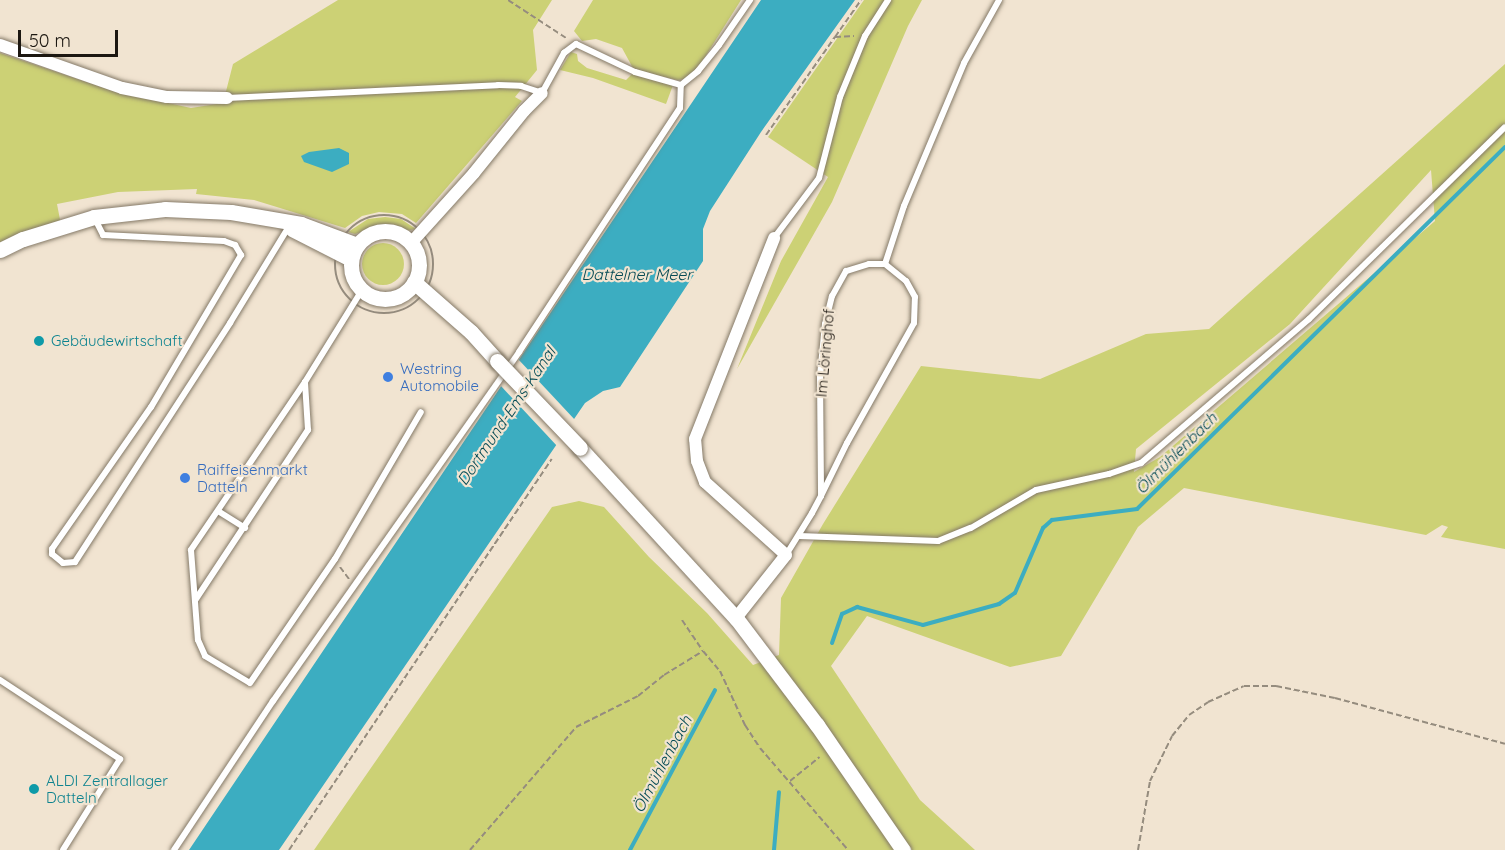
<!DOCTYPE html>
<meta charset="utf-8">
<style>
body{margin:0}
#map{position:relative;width:1505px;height:850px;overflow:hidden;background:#f1e4d1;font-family:Quicksand,sans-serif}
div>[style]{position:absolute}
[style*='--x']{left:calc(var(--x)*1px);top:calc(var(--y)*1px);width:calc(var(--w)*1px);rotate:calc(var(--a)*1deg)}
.green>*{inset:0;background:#ccd175}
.round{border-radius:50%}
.water>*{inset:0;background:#3cadc1}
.pier>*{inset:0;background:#f1e4d1}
.stream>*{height:4px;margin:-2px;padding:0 2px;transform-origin:2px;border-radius:2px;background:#3cadc1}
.path>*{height:2px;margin-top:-1px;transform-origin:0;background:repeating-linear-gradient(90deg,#958c7e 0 6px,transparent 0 9px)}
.path>.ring{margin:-1px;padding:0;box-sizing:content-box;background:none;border:2px solid #958c7e;border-radius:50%}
.roads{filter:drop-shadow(0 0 2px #847967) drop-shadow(0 0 2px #847967)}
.service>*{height:6px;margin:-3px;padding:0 3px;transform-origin:3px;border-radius:3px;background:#fff}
.minor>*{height:12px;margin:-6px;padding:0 6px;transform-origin:6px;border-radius:6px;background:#fff}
.tertiary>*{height:15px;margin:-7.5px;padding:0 7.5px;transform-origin:7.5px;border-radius:7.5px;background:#fff}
.tertiary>.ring{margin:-7.5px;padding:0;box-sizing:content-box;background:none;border:15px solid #fff;border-radius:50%}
.bridges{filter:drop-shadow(0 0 2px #847967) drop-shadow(0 0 2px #847967)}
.tertiary-bridge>*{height:15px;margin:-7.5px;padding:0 7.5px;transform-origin:7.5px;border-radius:7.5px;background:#fff}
.dots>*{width:16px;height:16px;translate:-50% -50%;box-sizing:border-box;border:3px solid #f1e4d1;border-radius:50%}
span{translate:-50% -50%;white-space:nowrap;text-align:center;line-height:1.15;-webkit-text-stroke:4.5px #f1e4d1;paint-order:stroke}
.culture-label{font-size:15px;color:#0d838f}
.left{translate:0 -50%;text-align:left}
.street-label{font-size:15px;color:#1c1711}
.shop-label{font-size:15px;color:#366cbe}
.water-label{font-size:16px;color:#044a54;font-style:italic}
.scale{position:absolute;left:18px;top:30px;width:100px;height:27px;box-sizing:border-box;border:3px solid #1c1711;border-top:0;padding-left:8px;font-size:18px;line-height:21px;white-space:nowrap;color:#1c1711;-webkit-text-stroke:4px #f1e4d1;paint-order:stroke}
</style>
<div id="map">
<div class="green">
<div style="clip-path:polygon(338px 0,552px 0,533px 30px,537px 70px,515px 97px,522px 101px,416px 223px,402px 214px,379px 212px,362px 216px,345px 228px,254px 200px,196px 194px,197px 189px,118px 192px,57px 204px,61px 225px,0 248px,0 53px,113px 91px,191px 108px,223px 103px,233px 64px)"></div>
<div style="clip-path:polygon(593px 0,741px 0,698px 68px,686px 79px,677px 80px,634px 70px,622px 48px,596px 39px,582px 41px,574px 31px)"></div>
<div style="clip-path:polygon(864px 0,922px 0,908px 26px,832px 202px,737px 369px,781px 261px,828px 177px,768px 137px)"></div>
<div style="clip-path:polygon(571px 52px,577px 54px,578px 61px,587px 68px,626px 80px,633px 73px,673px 85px,666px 104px,593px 78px,560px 70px)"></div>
<div style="clip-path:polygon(evenodd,1505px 64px,1505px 549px,1441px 537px,1448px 527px,1442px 525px,1426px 535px,1184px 488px,1138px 527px,1061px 656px,1010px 667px,867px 616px,831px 666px,920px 800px,975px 850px,314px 850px,552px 507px,579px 501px,604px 507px,649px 557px,707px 613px,753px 665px,779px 655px,781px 598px,823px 524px,921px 366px,1040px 379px,1146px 334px,1209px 329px,1505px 64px,1431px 170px,1435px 221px,1160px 457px,1134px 472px,1136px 449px,1290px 324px,1431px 170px)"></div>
<div style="clip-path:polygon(385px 217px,401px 219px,416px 229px,405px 231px,396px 225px,384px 224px,355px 234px,348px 232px,368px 219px)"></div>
<div class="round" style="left:362px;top:243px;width:42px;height:42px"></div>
</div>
<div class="water">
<div style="clip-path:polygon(761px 0,855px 0,761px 132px,710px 211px,703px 229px,703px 261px,620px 387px,603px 391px,585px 403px,279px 850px,189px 850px)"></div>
<div style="clip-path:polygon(339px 148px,349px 153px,349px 164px,332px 172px,304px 162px,301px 156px,309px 152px)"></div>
</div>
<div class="pier">
<div style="clip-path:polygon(518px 359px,576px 421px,558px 447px,500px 385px)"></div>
</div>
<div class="stream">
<div style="--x:832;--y:643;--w:31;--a:-71"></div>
<div style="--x:842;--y:614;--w:17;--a:-25"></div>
<div style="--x:857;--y:607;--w:68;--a:15.3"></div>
<div style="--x:923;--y:625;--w:79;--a:-15.4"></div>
<div style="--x:999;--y:604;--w:19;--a:-35"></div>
<div style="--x:1015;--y:593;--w:71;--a:-66.7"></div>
<div style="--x:1043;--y:528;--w:12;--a:-42"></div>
<div style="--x:1052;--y:520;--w:86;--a:-7.4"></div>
<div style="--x:1137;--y:509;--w:516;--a:-44.53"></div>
<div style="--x:630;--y:850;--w:181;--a:-62"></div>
<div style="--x:774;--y:850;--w:58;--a:-85.1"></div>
</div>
<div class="path">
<div style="--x:508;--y:0;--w:69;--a:33.2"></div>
<div style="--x:835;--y:37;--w:45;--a:-54.9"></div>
<div style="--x:766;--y:135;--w:120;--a:-54.9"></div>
<div style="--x:835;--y:37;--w:19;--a:-3"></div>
<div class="ring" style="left:335px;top:215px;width:96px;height:96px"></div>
<div style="--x:340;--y:567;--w:15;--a:53"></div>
<div style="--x:682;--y:620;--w:37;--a:56"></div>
<div style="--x:703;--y:651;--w:26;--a:50"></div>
<div style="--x:720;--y:671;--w:60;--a:65.2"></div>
<div style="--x:745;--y:725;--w:27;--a:57"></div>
<div style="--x:760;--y:748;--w:135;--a:49.2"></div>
<div style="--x:790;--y:781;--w:38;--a:-39"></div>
<div style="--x:289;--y:850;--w:471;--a:-56.1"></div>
<div style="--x:470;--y:850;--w:162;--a:-49.2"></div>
<div style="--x:576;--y:727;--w:69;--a:-26.6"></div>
<div style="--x:638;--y:696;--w:33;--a:-39"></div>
<div style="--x:664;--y:675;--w:46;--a:-31.6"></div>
<div style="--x:1138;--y:850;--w:70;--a:-80.1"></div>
<div style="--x:1150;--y:781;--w:50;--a:-63.9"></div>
<div style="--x:1172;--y:736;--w:27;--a:-51"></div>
<div style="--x:1189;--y:715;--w:23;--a:-34"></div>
<div style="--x:1208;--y:702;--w:39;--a:-24"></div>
<div style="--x:1244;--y:686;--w:32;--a:0"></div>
<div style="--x:1276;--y:686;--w:60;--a:11.5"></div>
<div style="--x:1335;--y:698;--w:176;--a:15.1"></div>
</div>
<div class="roads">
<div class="service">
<div style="--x:227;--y:98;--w:271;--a:-2.7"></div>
<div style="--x:498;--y:85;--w:23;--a:2"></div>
<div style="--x:521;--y:86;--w:22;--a:18"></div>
<div style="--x:542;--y:93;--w:46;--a:-61.2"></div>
<div style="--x:564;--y:53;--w:15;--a:-37"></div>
<div style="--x:576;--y:44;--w:65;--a:25.4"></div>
<div style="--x:635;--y:72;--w:48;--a:15.8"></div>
<div style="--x:681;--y:85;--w:22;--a:-39"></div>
<div style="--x:698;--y:71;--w:33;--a:-51"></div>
<div style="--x:719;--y:45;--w:55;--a:-55.4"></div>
<div style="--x:95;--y:219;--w:18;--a:63"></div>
<div style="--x:103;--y:235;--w:121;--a:2.8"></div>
<div style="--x:224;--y:241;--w:12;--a:20"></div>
<div style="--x:235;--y:245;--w:12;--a:59"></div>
<div style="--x:241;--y:255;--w:177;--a:120.6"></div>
<div style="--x:151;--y:407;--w:173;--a:124.9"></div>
<div style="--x:52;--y:549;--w:5;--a:90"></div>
<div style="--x:52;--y:554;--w:14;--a:39"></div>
<div style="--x:63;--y:563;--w:12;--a:-5"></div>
<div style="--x:75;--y:562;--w:285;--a:-57"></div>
<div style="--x:230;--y:323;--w:111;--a:-58.6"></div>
<div style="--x:774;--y:238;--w:75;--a:-53.1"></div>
<div style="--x:819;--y:178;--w:84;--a:-75.5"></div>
<div style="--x:840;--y:97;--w:66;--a:-67.7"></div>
<div style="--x:865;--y:36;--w:43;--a:-57.4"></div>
<div style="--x:885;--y:264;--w:61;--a:-71.9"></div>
<div style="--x:904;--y:206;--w:155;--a:-67.2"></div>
<div style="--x:964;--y:63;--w:72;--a:-60.9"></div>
<div style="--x:362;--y:290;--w:108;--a:121.8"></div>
<div style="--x:305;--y:382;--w:203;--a:124.2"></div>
<div style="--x:191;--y:550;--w:90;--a:85.6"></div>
<div style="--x:198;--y:640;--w:17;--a:66"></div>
<div style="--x:205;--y:656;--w:52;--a:31"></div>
<div style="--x:250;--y:683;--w:150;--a:-55.6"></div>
<div style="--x:335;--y:559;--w:170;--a:-59.7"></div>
<div style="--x:218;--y:511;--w:32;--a:32"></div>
<div style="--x:799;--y:536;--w:139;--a:2.1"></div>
<div style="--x:938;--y:541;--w:35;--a:-22"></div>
<div style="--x:971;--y:528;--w:75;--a:-30.3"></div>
<div style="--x:1036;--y:490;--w:75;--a:-12.4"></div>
<div style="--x:1109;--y:474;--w:34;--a:-19"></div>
<div style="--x:1141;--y:463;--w:221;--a:-40.6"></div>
<div style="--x:1309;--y:319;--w:274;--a:-44.4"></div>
<div style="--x:786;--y:555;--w:49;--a:-58.2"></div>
<div style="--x:812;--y:513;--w:19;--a:-62"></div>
<div style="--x:821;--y:496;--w:59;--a:-63.9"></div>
<div style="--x:847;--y:443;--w:137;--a:-60.8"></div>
<div style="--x:914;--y:323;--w:26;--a:-88"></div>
<div style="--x:915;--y:297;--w:18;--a:-119"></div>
<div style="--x:906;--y:281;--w:27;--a:-141"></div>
<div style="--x:885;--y:264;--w:16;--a:180"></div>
<div style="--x:869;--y:264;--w:24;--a:163"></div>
<div style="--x:846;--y:271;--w:29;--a:119"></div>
<div style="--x:832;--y:296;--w:29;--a:104"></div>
<div style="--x:825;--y:324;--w:52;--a:95.5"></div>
<div style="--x:820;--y:376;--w:120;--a:89.5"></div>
<div style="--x:196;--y:599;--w:203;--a:-56.5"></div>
<div style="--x:308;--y:430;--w:48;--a:-93.6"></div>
<div style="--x:0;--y:680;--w:144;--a:33.4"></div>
<div style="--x:120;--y:759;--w:107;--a:122.1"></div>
<div style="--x:174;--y:850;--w:179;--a:-56.4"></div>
<div style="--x:273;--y:701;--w:427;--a:-54.8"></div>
<div style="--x:519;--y:352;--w:292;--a:-56.6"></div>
<div style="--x:680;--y:108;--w:23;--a:-88"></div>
</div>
<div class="minor">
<div style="--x:0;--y:45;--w:129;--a:19.4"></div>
<div style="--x:122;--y:88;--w:46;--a:11.3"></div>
<div style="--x:167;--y:97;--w:60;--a:1"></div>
<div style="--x:411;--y:243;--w:94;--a:-48"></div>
<div style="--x:474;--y:173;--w:80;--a:-51.1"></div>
<div style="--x:524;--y:111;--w:25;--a:-45"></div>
<div style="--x:736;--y:618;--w:80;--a:-51.6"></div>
<div style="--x:786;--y:555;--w:109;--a:-138"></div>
<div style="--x:705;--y:482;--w:22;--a:-111"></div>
<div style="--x:697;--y:461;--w:22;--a:-95"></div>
<div style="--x:695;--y:439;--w:216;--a:-68.5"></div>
</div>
<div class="tertiary">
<div style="--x:292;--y:229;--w:66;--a:27"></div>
<div class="ring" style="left:351px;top:231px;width:53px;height:53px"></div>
<div style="--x:0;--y:250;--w:25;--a:-26"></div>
<div style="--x:23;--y:239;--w:74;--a:-17.2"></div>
<div style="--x:94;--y:217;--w:71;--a:-6.4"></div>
<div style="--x:165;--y:209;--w:66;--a:2.6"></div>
<div style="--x:231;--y:212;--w:71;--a:9.7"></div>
<div style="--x:301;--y:224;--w:60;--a:20.6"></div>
<div style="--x:414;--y:282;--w:76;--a:41.3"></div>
<div style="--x:471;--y:332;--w:39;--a:48"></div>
<div style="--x:580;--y:448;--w:231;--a:47.5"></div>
<div style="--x:736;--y:618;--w:134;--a:52.9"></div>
<div style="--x:817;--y:725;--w:152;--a:55.5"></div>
</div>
</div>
<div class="bridges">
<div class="tertiary-bridge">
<div style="--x:497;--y:361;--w:120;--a:46.3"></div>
</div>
</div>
<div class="dots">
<div style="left:39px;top:341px;background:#0f9aa8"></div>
<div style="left:388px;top:377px;background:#3f7fe0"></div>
<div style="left:185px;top:478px;background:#3f7fe0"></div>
<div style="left:34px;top:789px;background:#0f9aa8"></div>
</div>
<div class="culture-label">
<span class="left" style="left:51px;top:341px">Gebäudewirtschaft</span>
<span class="left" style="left:46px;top:789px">ALDI Zentrallager<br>Datteln</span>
</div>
<div class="street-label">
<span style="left:825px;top:353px;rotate:-85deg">Im Löringhof</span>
</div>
<div class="shop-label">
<span class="left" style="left:400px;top:377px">Westring<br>Automobile</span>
<span class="left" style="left:197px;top:478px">Raiffeisenmarkt<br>Datteln</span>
</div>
<div class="water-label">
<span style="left:637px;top:274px">Dattelner Meer</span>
<span style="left:506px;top:416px;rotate:-56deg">Dortmund-Ems-Kanal</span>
<span style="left:1176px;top:453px;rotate:-45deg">Ölmühlenbach</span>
<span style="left:662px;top:764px;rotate:-62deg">Ölmühlenbach</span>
</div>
<div class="scale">50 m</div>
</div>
